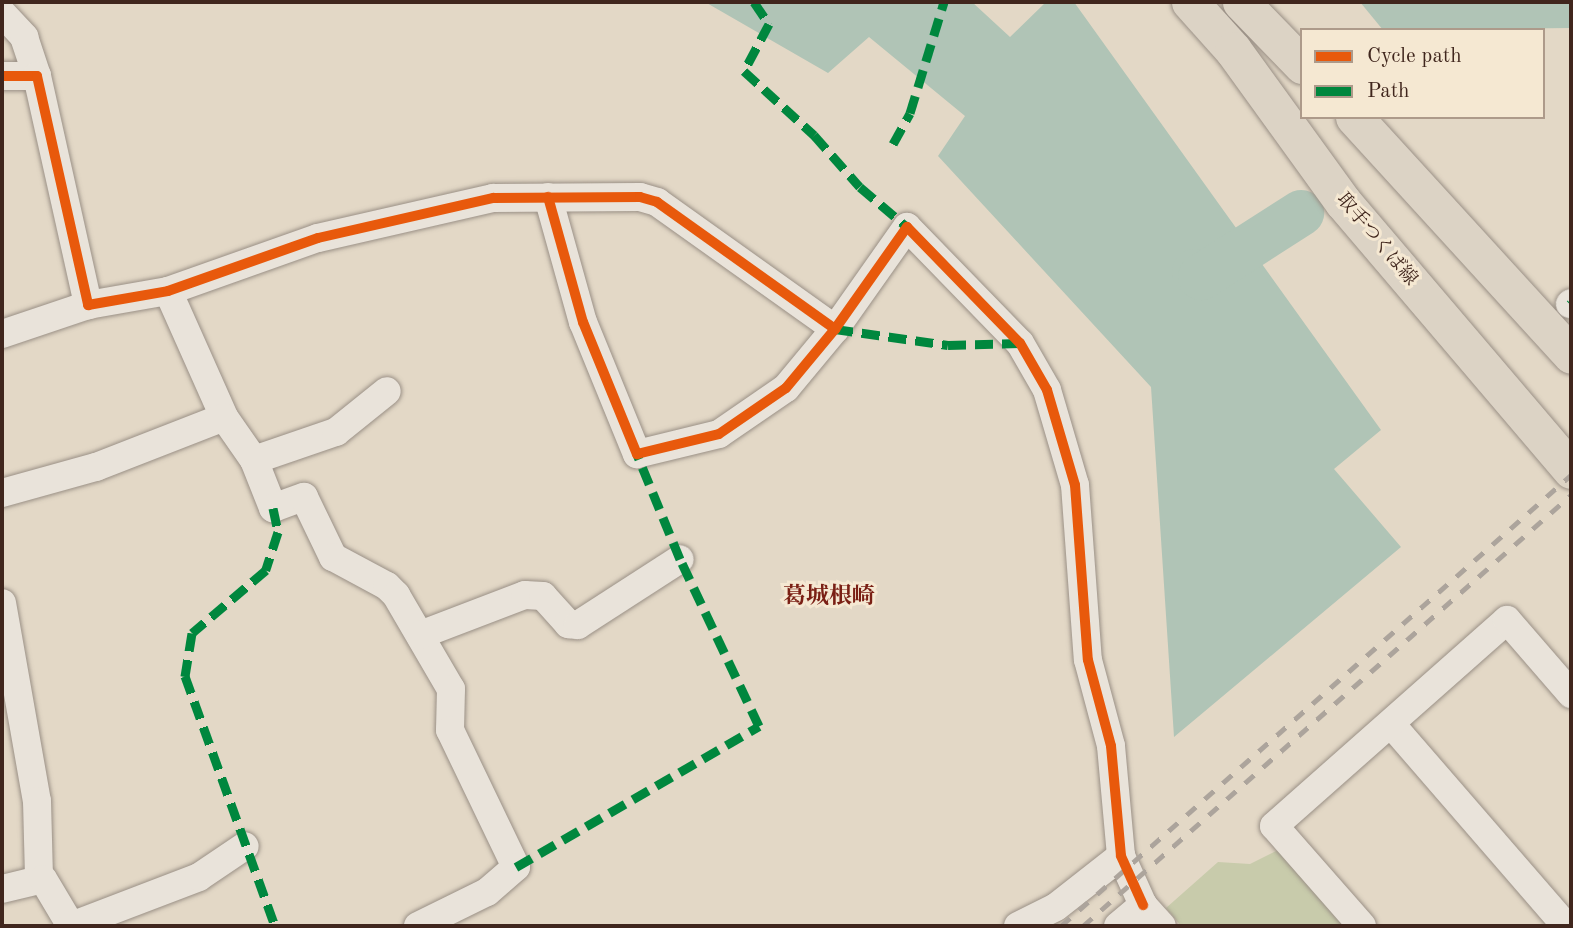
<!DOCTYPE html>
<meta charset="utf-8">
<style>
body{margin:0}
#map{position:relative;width:1573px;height:928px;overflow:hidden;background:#e3d8c6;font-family:"Old Standard TT","Noto Serif JP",serif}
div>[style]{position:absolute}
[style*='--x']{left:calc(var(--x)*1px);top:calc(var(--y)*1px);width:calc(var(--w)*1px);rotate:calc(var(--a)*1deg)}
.green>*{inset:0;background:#c8cbab}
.water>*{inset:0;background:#b0c4b6}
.river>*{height:46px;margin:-23px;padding:0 23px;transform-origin:23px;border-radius:23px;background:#b0c4b6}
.roads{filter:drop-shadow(0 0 2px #9a9086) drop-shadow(0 0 2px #9a9086)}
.minor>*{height:28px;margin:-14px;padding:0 14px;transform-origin:14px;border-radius:14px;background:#e9e3da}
.major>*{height:37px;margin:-18.5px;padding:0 18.5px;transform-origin:18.5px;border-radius:18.5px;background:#dcd3c5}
.rail>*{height:5px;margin-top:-2.5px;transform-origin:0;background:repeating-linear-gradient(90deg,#aca49c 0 12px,transparent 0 24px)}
.quiet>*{height:9px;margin-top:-4.5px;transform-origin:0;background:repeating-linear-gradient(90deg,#00873e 0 18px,transparent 0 27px)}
.cycleway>*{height:10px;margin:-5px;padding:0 5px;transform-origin:5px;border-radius:5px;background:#e8590c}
span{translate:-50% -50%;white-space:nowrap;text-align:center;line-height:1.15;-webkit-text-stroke:6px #f5e8d2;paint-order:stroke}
.street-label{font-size:19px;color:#40261d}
.quarter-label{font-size:23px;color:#7a1f14;font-weight:700}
.frame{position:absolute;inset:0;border:4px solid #40261d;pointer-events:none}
.legend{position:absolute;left:1300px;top:28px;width:245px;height:91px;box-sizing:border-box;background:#f5e8d2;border:2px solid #ad9a8a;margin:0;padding:9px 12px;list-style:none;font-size:21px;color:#40261d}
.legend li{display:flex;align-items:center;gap:14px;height:35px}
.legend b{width:35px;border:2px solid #ad9a8a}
</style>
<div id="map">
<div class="green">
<div style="clip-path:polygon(1280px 849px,1347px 926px,1181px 926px,1166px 908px,1218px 862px,1250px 864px)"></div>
</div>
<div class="water">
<div style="clip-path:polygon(705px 2px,972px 2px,1010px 37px,1046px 2px,1074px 2px,1381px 430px,1334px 469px,1401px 547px,1174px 737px,1151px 387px,938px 156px,965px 116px,869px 37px,828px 73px)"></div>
<div style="clip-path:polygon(1360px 2px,1571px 2px,1571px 28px,1383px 30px)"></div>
</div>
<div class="river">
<div style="--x:1195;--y:272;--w:8;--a:40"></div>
<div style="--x:1201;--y:277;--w:119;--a:-32.6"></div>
</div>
<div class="roads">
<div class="minor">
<div style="--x:2;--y:13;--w:33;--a:47"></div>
<div style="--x:24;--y:37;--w:41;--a:71.6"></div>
<div style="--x:2;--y:76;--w:35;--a:0"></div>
<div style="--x:37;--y:76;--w:235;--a:77.4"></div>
<div style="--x:88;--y:305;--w:81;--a:-9.9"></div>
<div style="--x:168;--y:291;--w:159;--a:-19.5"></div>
<div style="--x:318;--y:238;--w:180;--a:-12.9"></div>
<div style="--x:493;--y:198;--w:147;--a:-0.4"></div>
<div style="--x:640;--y:197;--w:18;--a:16"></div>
<div style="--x:657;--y:202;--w:219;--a:35.5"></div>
<div style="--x:548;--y:197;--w:130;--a:74.4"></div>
<div style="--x:583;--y:322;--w:143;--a:67.8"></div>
<div style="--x:637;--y:454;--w:84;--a:-13.7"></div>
<div style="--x:719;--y:434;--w:81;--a:-34.5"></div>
<div style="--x:786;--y:388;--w:77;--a:-50.3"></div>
<div style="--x:835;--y:329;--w:125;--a:-54.8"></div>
<div style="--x:907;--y:227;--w:162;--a:45.8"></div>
<div style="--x:1020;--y:343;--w:54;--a:60.1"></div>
<div style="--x:1047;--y:390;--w:99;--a:73.6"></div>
<div style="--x:1075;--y:485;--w:175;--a:85.8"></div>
<div style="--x:1088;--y:660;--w:89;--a:75"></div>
<div style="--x:1111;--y:746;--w:110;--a:84.8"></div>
<div style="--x:1121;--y:856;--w:54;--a:65.8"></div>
<div style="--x:168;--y:291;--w:138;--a:66"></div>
<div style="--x:224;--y:417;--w:52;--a:55.1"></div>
<div style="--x:254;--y:460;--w:52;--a:68.4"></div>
<div style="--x:273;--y:508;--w:33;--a:-20"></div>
<div style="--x:304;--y:497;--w:67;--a:64.2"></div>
<div style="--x:333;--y:557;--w:61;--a:28.2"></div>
<div style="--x:387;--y:586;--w:13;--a:45"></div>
<div style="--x:396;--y:595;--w:109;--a:59.7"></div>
<div style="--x:451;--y:689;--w:41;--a:91.4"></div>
<div style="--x:450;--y:730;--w:152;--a:64.3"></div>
<div style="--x:516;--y:867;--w:38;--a:139"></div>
<div style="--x:487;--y:892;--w:77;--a:153.8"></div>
<div style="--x:1570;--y:304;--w:1;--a:-45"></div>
<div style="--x:2;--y:334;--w:91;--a:-18.6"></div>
<div style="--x:254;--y:460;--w:87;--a:-18.9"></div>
<div style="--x:336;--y:432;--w:65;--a:-38.8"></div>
<div style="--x:2;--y:493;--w:98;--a:-15.5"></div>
<div style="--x:96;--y:467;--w:137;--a:-21.3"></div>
<div style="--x:2;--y:603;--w:201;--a:80"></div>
<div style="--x:37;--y:801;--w:77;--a:88.5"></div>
<div style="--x:420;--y:635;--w:112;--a:-20.9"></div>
<div style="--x:525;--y:595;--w:18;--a:3"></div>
<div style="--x:543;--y:596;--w:38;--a:48"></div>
<div style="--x:568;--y:624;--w:10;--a:6"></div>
<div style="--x:578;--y:625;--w:121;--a:-32.9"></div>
<div style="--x:1391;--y:724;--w:267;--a:49.1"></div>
<div style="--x:2;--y:889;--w:42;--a:-13.7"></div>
<div style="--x:43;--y:879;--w:55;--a:59.2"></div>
<div style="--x:71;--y:926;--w:137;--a:-20.9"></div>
<div style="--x:199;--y:877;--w:55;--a:-34"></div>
<div style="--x:1018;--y:926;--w:42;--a:-26.6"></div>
<div style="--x:1056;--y:907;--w:83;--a:-38.1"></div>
<div style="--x:1118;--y:926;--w:33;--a:-40"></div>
<div style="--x:1143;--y:905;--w:28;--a:48"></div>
<div style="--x:1362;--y:926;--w:133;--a:-131.3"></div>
<div style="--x:1274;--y:826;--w:311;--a:-41.5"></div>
<div style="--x:1507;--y:620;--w:98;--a:49.1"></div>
</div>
<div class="major">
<div style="--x:1190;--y:2;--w:64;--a:48.1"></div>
<div style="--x:1233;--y:50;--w:188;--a:54.1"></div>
<div style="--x:1343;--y:202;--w:352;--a:49.6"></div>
<div style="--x:1241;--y:2;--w:88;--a:45.9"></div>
<div style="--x:1354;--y:117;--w:322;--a:47.6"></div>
</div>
</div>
<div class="rail">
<div style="--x:1061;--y:926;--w:681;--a:-41.49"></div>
<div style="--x:1083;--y:926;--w:651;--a:-41.45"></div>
</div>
<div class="quiet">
<div style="--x:754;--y:2;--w:27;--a:56"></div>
<div style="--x:769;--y:24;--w:53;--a:118"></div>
<div style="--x:744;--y:71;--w:95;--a:42.4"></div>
<div style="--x:814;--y:135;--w:69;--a:48.5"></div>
<div style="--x:860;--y:187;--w:62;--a:40.4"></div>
<div style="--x:893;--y:144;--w:35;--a:-61"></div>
<div style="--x:910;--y:113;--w:116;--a:-73"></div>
<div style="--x:1570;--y:304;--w:1;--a:-45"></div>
<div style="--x:835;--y:329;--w:114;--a:8.1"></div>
<div style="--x:948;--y:345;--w:72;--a:-1.6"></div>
<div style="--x:273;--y:508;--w:25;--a:78"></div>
<div style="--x:278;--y:532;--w:40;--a:108"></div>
<div style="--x:266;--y:570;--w:97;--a:139.6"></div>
<div style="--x:192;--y:633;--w:44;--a:99.2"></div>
<div style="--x:185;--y:676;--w:266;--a:70.2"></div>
<div style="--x:516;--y:867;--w:281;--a:-30.1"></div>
<div style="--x:759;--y:726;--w:185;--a:-115.3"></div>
<div style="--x:680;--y:559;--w:113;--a:-112.3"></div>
</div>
<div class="cycleway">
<div style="--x:2;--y:76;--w:35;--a:0"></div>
<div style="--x:37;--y:76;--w:235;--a:77.4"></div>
<div style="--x:88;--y:305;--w:81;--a:-9.9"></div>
<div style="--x:168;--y:291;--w:159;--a:-19.5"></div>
<div style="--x:318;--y:238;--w:180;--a:-12.9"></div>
<div style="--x:493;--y:198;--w:147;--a:-0.4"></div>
<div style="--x:640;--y:197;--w:18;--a:16"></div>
<div style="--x:657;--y:202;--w:219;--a:35.5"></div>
<div style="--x:548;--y:197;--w:130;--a:74.4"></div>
<div style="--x:583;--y:322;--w:143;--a:67.8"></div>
<div style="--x:637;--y:454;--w:84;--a:-13.7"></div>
<div style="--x:719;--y:434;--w:81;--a:-34.5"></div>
<div style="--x:786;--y:388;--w:77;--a:-50.3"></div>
<div style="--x:835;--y:329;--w:125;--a:-54.8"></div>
<div style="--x:907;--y:227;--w:162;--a:45.8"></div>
<div style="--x:1020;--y:343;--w:54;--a:60.1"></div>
<div style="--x:1047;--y:390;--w:99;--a:73.6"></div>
<div style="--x:1075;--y:485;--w:175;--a:85.8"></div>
<div style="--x:1088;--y:660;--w:89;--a:75"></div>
<div style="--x:1111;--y:746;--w:110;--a:84.8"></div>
<div style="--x:1121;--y:856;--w:54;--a:65.8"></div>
</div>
<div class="street-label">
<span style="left:1376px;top:240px;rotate:50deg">取手つくば線</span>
</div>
<div class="quarter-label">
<span style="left:829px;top:597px">葛城根崎</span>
</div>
<div class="frame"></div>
<ul class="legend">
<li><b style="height:9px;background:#e8590c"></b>Cycle path</li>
<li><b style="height:9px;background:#00873e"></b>Path</li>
</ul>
</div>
